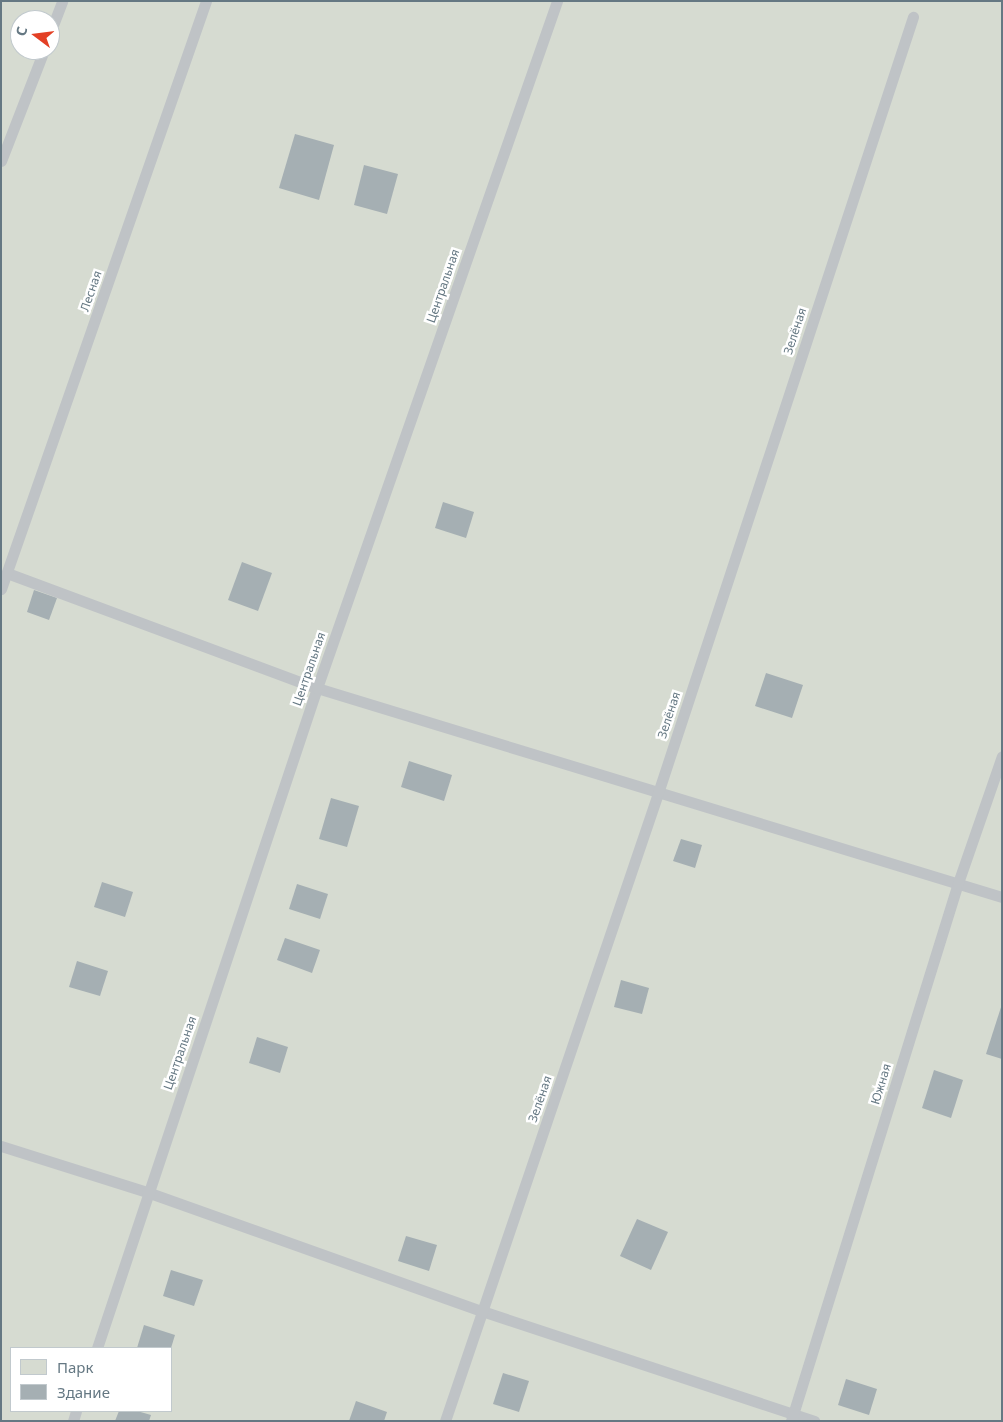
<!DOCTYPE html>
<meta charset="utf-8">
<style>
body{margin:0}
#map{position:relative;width:1003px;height:1422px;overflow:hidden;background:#f6f6f2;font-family:"Noto Sans",sans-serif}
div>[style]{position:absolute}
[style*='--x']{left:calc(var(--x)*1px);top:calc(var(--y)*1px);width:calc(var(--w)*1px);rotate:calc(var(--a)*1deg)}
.green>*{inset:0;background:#d6dbd1}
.building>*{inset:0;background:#a5afb3}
.service>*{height:11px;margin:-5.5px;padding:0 5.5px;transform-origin:5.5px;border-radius:5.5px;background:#bfc3c6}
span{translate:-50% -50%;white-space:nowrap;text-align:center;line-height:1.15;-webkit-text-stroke:5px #fff;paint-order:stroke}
.street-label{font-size:12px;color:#657883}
.frame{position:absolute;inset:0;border:2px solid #657883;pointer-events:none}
.legend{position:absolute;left:10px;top:1347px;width:162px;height:65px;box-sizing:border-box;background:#fff;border:1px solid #c1c9cd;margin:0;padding:6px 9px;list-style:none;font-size:15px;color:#657883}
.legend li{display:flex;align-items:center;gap:10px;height:25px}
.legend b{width:25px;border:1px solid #c1c9cd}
.north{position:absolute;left:10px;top:10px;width:50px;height:50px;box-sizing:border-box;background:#fff;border:1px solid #c1c9cd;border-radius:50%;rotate:285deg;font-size:14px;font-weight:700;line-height:20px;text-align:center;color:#657883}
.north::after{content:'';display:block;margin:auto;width:18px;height:22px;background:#e34025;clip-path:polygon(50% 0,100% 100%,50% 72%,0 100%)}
</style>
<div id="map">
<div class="green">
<div style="clip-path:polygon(evenodd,1px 1px,1002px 1px,1002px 1421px,1px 1421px,1px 1px,20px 20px,50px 20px,50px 50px,20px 50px,20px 20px,1px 1px,11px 1348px,171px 1348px,171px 1411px,11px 1411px,11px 1348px)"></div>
</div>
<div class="building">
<div style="clip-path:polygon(295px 134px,334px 145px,319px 200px,279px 188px)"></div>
<div style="clip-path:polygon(364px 165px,398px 174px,387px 214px,354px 205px)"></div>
<div style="clip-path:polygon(443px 502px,474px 512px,466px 538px,435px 528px)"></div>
<div style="clip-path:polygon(242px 562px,272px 573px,258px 611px,228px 600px)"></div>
<div style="clip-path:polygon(34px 590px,57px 598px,49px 620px,27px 612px)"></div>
<div style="clip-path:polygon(766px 673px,803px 685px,792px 718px,755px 706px)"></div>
<div style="clip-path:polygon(409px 761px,452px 775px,444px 801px,401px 787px)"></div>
<div style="clip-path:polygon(331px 798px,359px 806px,347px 847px,319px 839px)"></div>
<div style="clip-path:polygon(681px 839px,702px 845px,695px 868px,673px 861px)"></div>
<div style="clip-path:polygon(102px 882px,133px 892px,125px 917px,94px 907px)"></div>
<div style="clip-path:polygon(297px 884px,328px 894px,320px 919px,289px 909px)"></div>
<div style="clip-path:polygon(285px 938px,320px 950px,312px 973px,277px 960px)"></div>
<div style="clip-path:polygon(77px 961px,108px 971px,100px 996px,69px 987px)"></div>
<div style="clip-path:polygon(621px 980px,649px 988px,642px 1014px,614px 1007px)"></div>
<div style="clip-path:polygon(1002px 1004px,1002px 1059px,986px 1054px)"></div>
<div style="clip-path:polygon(257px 1037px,288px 1047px,280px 1073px,249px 1063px)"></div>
<div style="clip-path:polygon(934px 1070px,963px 1080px,951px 1118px,922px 1108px)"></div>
<div style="clip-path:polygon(637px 1219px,668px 1232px,651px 1270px,620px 1256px)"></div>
<div style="clip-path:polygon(406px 1236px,437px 1245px,429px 1271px,398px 1261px)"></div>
<div style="clip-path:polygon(171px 1270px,203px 1280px,194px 1306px,163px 1296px)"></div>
<div style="clip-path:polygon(144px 1325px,175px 1335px,171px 1348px,137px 1348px)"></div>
<div style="clip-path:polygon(503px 1373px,529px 1381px,519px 1412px,493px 1404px)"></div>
<div style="clip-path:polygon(846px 1379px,877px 1389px,869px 1415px,838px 1405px)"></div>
<div style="clip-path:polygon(356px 1401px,387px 1412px,384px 1421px,349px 1421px)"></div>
<div style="clip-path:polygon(119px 1411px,137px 1411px,151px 1415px,149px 1421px,115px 1421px)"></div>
</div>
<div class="service">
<div style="--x:50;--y:33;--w:34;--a:-69"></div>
<div style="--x:1;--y:161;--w:119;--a:-68.8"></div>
<div style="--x:7;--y:573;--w:331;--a:20.4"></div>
<div style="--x:317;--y:688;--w:716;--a:16.97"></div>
<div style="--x:1;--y:589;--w:623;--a:-70.78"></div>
<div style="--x:1;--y:1146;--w:153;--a:17.5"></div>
<div style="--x:147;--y:1192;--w:356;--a:19.6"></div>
<div style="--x:482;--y:1311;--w:350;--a:18.3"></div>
<div style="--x:97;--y:1348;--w:696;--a:-71.57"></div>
<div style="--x:317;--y:688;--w:728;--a:-70.74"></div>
<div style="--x:73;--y:1421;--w:10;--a:-73"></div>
<div style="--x:445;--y:1421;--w:663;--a:-71.26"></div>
<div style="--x:658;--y:793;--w:817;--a:-71.81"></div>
<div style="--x:791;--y:1421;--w:563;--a:-72.76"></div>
<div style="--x:958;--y:883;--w:134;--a:-70.9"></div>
</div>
<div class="street-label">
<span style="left:443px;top:286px;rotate:-71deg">Центральная</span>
<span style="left:91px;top:291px;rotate:-71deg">Лесная</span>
<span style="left:795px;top:331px;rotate:-72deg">Зелёная</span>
<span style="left:309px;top:669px;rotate:-71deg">Центральная</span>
<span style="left:669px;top:715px;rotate:-72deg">Зелёная</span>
<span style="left:180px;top:1053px;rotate:-71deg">Центральная</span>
<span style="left:881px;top:1084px;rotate:-73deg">Южная</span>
<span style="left:540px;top:1099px;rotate:-71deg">Зелёная</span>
</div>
<div class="frame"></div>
<ul class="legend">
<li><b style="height:14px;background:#d6dbd1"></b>Парк</li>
<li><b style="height:14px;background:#a5afb3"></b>Здание</li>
</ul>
<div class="north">С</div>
</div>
